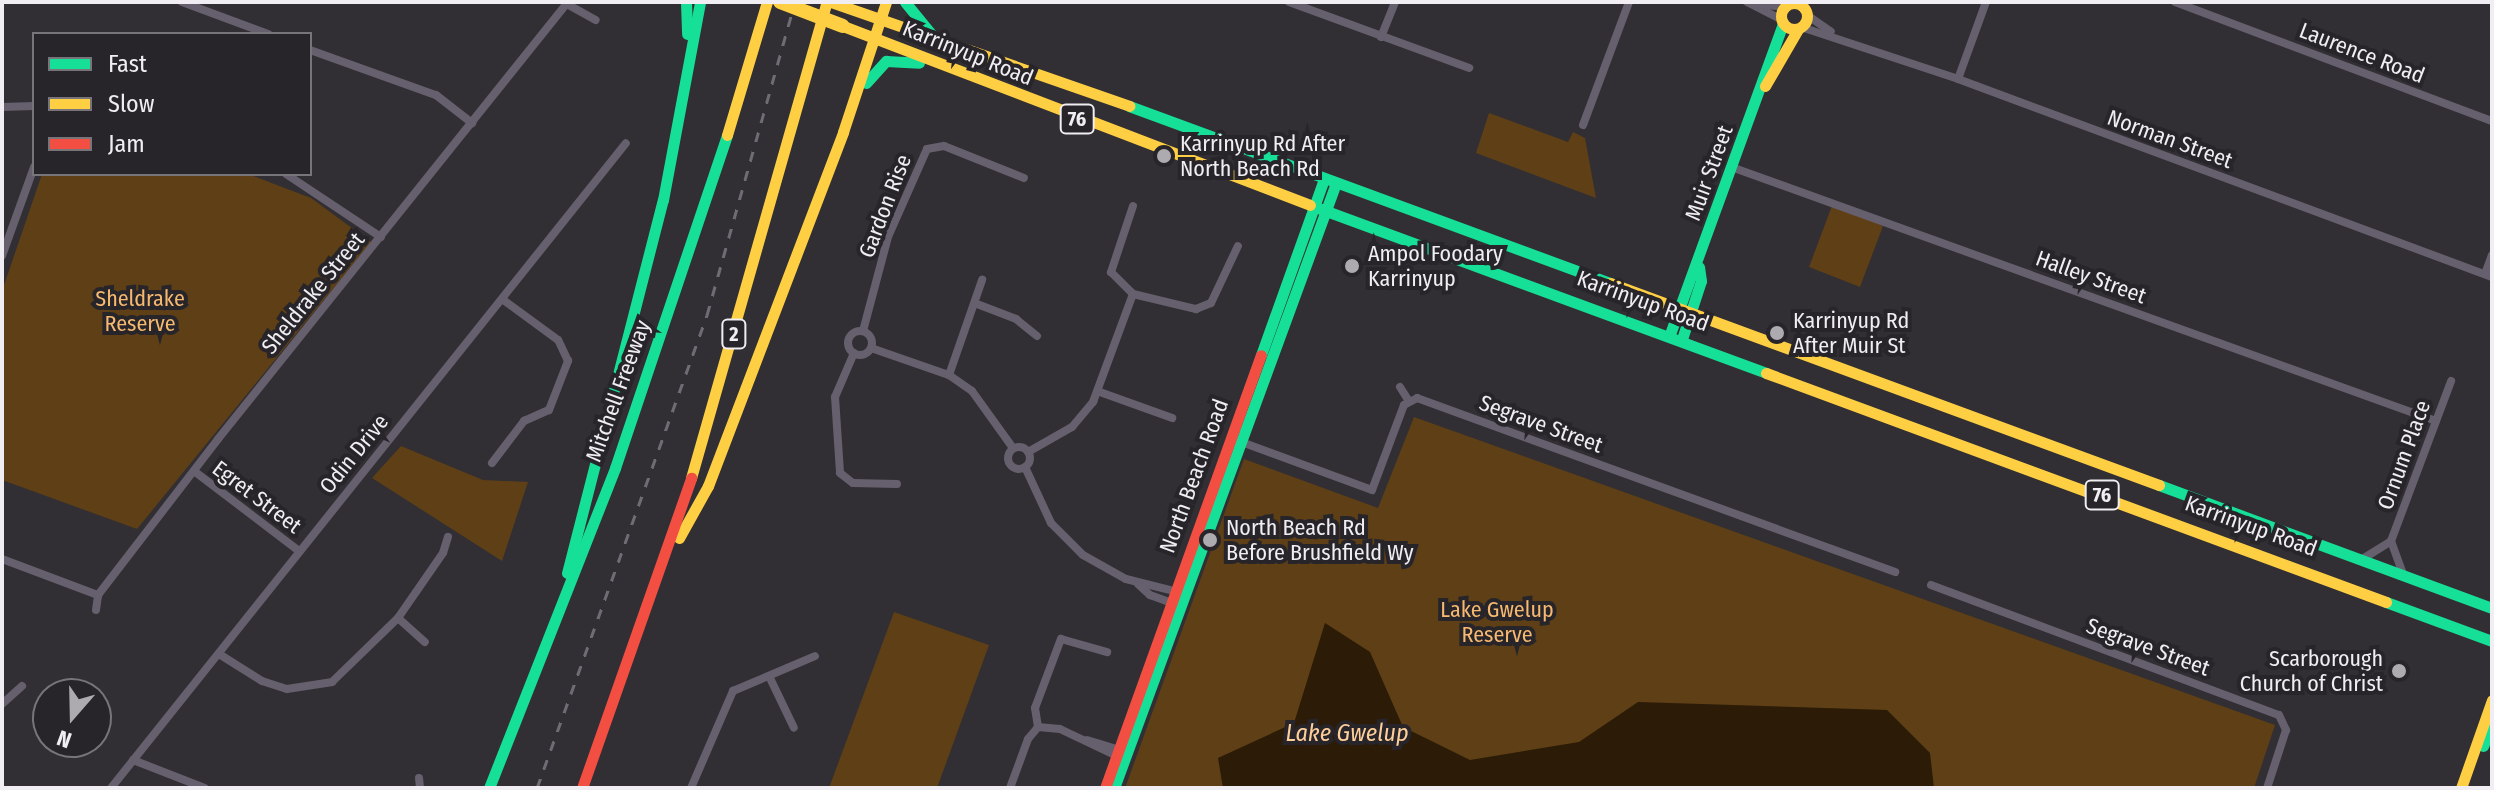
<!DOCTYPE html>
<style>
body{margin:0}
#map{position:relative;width:2494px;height:790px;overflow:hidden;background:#312f33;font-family:"Fira Sans Condensed",sans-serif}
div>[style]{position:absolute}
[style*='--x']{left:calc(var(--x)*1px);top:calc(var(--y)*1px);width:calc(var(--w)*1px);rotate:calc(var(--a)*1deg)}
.green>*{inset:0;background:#5e3f16}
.water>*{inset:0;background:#2b1b07}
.street>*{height:8px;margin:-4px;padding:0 4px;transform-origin:4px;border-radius:4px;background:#665f6d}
.street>.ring{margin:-4px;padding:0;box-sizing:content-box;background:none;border:8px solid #665f6d;border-radius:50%}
.fast>*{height:11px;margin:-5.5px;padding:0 5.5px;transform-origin:5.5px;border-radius:5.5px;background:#16e098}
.slow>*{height:11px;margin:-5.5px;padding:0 5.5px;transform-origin:5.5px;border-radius:5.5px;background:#ffcf43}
.slow>.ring{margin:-5.5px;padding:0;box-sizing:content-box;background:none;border:11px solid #ffcf43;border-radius:50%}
.jam>*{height:11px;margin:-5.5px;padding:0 5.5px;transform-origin:5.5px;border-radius:5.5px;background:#f24e42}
.rail>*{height:3px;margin-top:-1.5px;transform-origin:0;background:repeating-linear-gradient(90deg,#706b74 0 10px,transparent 0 20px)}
.slow-bridge>*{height:14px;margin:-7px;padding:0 7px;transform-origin:7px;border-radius:7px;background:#ffcf43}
.dots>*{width:22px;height:22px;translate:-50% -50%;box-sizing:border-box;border:4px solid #27252a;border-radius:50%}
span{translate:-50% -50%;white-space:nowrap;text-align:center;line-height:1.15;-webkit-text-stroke:8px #27252a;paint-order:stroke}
.shield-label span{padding:2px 6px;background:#27252a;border:2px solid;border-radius:6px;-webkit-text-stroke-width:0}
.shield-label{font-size:20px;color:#f0eef2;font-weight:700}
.street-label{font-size:22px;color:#f0eef2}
.poi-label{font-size:22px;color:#f0eef2}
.left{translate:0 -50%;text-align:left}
.right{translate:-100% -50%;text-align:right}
.park-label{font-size:22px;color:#f7b970}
.water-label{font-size:24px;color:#fecf9a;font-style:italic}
.frame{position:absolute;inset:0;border:4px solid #f0eef2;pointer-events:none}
.legend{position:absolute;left:32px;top:32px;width:280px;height:144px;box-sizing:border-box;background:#27252a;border:2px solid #77757a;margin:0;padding:10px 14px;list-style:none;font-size:24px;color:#f0eef2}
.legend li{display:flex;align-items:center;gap:16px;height:40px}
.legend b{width:40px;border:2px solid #77757a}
.north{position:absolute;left:32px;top:678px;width:80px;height:80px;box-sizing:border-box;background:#27252a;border:2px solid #77757a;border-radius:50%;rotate:200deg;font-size:22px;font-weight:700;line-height:32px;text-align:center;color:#f0eef2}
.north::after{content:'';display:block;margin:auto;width:28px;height:36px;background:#adabaf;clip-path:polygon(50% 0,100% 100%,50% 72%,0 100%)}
</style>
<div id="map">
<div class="green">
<div style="clip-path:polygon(1489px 113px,1568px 142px,1573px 132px,1585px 138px,1596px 198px,1476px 153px)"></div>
<div style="clip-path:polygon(42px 174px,248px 174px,311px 198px,371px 242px,137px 529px,2px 480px,2px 291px)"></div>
<div style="clip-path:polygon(1833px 203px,1883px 226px,1860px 287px,1809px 267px)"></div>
<div style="clip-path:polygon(1414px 417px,2275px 725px,2254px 788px,1125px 788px,1244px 459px,1378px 508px)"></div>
<div style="clip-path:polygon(401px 446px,483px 480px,528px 482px,502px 561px,372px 478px)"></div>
<div style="clip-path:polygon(894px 612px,989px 645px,937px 788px,829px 788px)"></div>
</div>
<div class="water">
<div style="clip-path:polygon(1325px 623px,1370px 652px,1403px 727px,1470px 760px,1579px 742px,1638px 702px,1887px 710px,1930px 753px,1934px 788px,1223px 788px,1218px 758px,1294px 723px)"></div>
</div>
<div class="street">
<div style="--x:182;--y:2;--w:92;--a:20.4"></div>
<div style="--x:1289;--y:2;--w:192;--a:20.1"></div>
<div style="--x:1747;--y:2;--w:39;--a:27"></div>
<div style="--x:2175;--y:2;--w:339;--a:20.6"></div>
<div style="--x:565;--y:3;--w:35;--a:29"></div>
<div style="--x:1757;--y:4;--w:28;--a:6"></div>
<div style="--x:1807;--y:15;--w:29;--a:35"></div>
<div style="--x:1801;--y:27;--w:165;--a:18.3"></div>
<div style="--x:1958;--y:79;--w:570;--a:20.34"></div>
<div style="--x:1381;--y:37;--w:38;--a:-68"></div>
<div style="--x:310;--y:50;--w:134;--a:19.7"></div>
<div style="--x:436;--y:95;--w:46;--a:37.9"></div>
<div style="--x:1958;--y:79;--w:82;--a:-70"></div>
<div style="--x:2;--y:107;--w:32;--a:-2"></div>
<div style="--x:1583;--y:125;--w:131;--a:-69.5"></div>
<div style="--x:1734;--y:168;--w:746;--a:19.82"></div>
<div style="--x:286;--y:174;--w:114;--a:33.6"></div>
<div style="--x:1133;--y:206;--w:70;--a:108.4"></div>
<div style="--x:1111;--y:272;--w:31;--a:45"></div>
<div style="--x:1133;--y:294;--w:65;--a:13.4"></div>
<div style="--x:1196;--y:309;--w:16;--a:-22"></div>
<div style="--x:1211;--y:303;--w:63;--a:-64.7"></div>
<div style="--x:2;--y:256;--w:95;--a:-70.2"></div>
<div style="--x:2485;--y:274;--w:20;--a:-70"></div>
<div style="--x:977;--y:304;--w:42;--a:21"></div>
<div style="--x:1016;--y:319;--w:27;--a:39"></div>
<div class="ring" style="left:848px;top:331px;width:16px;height:16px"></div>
<div style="--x:863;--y:331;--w:97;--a:-75.1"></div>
<div style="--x:888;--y:237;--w:96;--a:-66.1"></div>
<div style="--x:927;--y:149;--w:17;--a:-10"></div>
<div style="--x:944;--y:146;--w:86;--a:21.8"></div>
<div style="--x:871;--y:348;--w:83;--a:19.1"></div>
<div style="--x:949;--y:375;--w:28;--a:35"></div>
<div style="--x:972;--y:391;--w:70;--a:54.3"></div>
<div style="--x:854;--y:353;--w:48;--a:113.4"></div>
<div style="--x:835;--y:397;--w:76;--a:86.2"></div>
<div style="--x:840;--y:473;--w:16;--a:38"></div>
<div style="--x:853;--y:483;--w:44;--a:1.3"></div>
<div style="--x:949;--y:375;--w:101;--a:-70.8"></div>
<div style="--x:1400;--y:387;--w:15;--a:58"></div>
<div style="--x:1097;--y:391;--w:80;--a:19.8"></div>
<div style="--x:1236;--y:440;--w:145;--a:20.2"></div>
<div style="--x:1372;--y:490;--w:91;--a:-69.4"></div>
<div style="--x:1404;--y:405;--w:15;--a:-28"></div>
<div style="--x:1417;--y:398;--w:509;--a:20"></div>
<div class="ring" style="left:1008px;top:447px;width:14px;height:14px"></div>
<div style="--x:1028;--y:452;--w:51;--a:-29.6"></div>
<div style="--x:1072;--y:427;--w:33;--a:-50"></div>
<div style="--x:1093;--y:402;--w:115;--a:-69.7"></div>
<div style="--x:492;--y:463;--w:53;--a:-52.7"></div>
<div style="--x:524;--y:421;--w:27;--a:-24"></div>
<div style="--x:549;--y:410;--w:53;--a:-68.8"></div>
<div style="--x:568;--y:361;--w:23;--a:-115"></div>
<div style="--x:558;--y:340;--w:69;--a:-143.8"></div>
<div style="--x:1025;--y:467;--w:62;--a:65.1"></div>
<div style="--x:1051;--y:523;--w:45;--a:45"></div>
<div style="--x:1083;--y:555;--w:49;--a:29.2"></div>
<div style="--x:1126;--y:579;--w:54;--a:14"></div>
<div style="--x:194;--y:471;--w:132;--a:37.3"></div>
<div style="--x:2391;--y:541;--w:35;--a:70"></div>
<div style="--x:2364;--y:558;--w:32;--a:-32"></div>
<div style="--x:2391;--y:541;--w:171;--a:-69.4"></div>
<div style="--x:2;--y:559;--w:103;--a:20.6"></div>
<div style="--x:1138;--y:584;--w:16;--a:43"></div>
<div style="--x:1150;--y:595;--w:27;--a:20"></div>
<div style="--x:1931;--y:585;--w:371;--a:20.5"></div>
<div style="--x:2279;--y:715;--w:17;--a:65"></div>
<div style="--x:2286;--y:730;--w:61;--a:108.1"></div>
<div style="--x:96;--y:610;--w:15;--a:-82"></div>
<div style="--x:98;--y:595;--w:197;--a:-52.4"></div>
<div style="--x:218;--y:439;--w:558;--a:-51.32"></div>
<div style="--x:398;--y:618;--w:36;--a:42"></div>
<div style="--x:219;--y:654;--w:51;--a:32.1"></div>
<div style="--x:262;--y:681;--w:26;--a:18"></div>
<div style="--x:287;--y:689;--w:46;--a:-8.8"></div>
<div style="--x:332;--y:682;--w:92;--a:-44.1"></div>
<div style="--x:398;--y:618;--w:79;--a:-55.3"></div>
<div style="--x:443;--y:553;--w:17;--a:-73"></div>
<div style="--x:770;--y:678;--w:55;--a:64.4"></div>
<div style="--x:2;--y:704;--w:27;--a:-42"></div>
<div style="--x:1038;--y:727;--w:19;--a:-99"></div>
<div style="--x:1035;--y:708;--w:74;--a:-69.4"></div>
<div style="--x:1061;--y:639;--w:48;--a:15.8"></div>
<div style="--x:1087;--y:740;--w:38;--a:17"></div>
<div style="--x:133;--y:760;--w:77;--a:21.3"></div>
<div style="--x:419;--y:778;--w:10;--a:84"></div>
<div style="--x:111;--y:788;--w:825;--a:-51.39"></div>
<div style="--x:691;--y:788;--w:106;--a:-66.6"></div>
<div style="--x:733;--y:691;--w:89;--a:-23.1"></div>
<div style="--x:1010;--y:788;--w:52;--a:-69.8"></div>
<div style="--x:1028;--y:739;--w:16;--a:-50"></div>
<div style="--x:1038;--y:727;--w:22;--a:5"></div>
<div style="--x:1060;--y:729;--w:68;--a:25.4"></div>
</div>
<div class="fast">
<div style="--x:686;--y:2;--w:32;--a:88"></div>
<div style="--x:905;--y:2;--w:43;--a:50.7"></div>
<div style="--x:866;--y:83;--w:30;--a:-48"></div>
<div style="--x:886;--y:61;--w:33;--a:3"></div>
<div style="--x:1129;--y:106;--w:513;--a:20.2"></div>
<div style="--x:1310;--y:205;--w:486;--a:20.2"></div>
<div style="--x:1670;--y:334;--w:330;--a:-70"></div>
<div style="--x:1682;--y:339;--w:61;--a:-71.9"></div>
<div style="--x:1701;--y:281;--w:14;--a:-98"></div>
<div style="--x:1261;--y:355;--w:187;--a:-70.3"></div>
<div style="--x:2159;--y:485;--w:355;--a:20.3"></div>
<div style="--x:567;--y:573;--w:385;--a:-75.6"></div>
<div style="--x:663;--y:200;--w:201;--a:-79.4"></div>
<div style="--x:2386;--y:602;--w:113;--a:20.2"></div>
<div style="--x:2483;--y:746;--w:23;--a:-67"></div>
<div style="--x:489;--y:788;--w:344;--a:-68.5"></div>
<div style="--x:615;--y:468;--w:351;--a:-71.4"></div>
<div style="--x:1114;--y:788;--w:644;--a:-69.85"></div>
</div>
<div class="slow">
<div style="--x:831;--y:2;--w:316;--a:19.2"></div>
<div class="ring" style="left:1781px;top:3px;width:15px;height:15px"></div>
<div style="--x:843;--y:26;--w:500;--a:20.97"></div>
<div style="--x:1765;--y:86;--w:66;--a:-59.9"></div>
<div style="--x:727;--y:135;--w:139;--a:-73.3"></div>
<div style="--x:1610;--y:283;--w:585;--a:20.2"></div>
<div style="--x:1766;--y:373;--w:661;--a:20.27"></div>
<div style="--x:691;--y:478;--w:495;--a:-74.1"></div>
<div style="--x:679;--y:538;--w:60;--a:-60.9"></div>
<div style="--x:708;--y:486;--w:379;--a:-69.1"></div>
<div style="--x:843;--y:132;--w:137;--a:-71.7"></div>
<div style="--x:2461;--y:788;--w:93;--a:-70.6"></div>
</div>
<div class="jam">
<div style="--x:582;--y:788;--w:329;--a:-70.6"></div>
<div style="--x:1105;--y:788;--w:460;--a:-70.2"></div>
</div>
<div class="rail">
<div style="--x:537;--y:788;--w:503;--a:-70.23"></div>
<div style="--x:707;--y:315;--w:325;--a:-74.3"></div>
</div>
<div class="slow-bridge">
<div style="--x:780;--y:2;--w:67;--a:20.9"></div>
</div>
<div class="dots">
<div style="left:1164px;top:156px;background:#adabaf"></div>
<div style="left:1352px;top:266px;background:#adabaf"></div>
<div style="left:1777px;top:333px;background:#adabaf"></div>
<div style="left:1210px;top:540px;background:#adabaf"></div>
<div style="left:2399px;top:671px;background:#adabaf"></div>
</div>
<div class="shield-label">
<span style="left:1077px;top:119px">76</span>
<span style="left:734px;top:334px">2</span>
<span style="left:2102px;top:495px">76</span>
</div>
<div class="street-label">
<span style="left:968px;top:53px;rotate:22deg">Karrinyup Road</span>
<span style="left:2362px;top:53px;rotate:21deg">Laurence Road</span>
<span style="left:2170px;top:139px;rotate:20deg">Norman Street</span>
<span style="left:1709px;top:173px;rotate:-70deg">Muir Street</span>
<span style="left:885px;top:206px;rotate:-69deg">Gardon Rise</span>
<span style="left:2091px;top:277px;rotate:20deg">Halley Street</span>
<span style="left:313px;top:293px;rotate:-51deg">Sheldrake Street</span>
<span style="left:1643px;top:301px;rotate:20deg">Karrinyup Road</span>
<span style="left:618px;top:391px;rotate:-70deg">Mitchell Freeway</span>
<span style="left:1541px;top:424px;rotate:20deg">Segrave Street</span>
<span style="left:354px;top:454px;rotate:-51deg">Odin Drive</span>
<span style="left:2404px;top:455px;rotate:-70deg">Ornum Place</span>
<span style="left:1194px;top:476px;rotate:-70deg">North Beach Road</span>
<span style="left:257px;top:497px;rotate:37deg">Egret Street</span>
<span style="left:2251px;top:526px;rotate:20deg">Karrinyup Road</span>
<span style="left:2148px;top:647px;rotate:20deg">Segrave Street</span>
</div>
<div class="poi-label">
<span class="left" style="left:1180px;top:156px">Karrinyup Rd After<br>North Beach Rd</span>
<span class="left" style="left:1368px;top:266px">Ampol Foodary<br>Karrinyup</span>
<span class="left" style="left:1793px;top:333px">Karrinyup Rd<br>After Muir St</span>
<span class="left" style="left:1226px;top:540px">North Beach Rd<br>Before Brushfield Wy</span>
<span class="right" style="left:2383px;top:671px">Scarborough<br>Church of Christ</span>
</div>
<div class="park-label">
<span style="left:140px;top:311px">Sheldrake<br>Reserve</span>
<span style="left:1497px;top:622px">Lake Gwelup<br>Reserve</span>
</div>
<div class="water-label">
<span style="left:1347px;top:734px">Lake Gwelup</span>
</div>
<div class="frame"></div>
<ul class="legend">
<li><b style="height:10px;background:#16e098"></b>Fast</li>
<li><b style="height:10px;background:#ffcf43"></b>Slow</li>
<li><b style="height:10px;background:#f24e42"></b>Jam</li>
</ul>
<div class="north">N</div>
</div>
